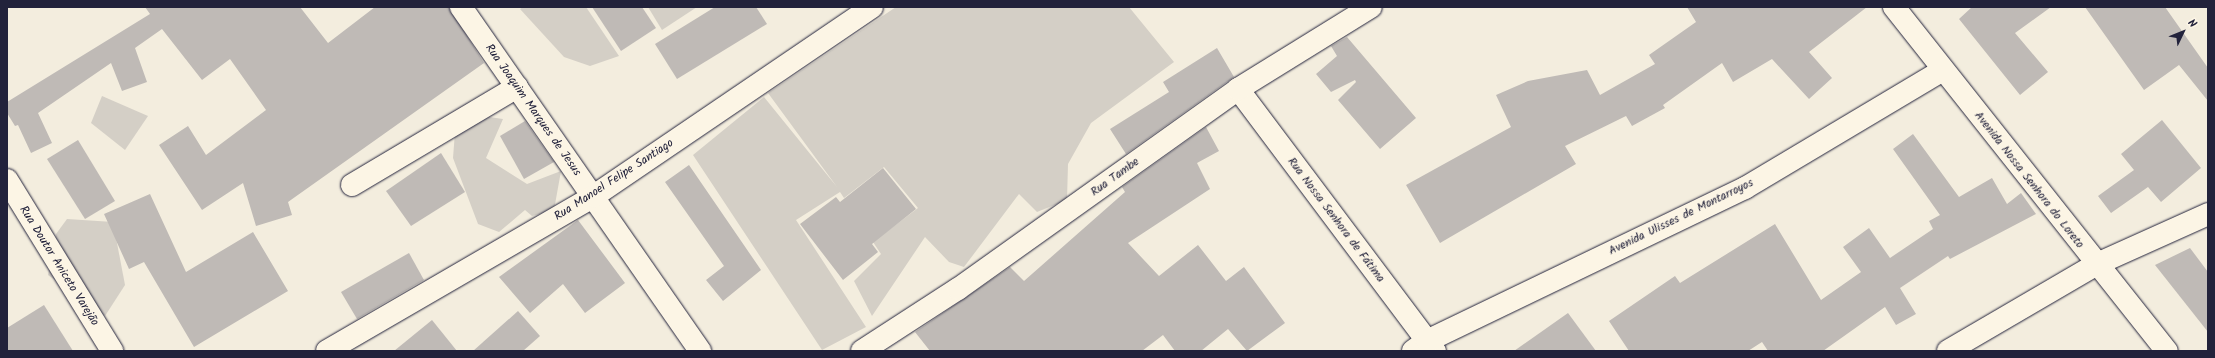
<!DOCTYPE html>
<meta charset="utf-8">
<style>
body{margin:0}
#map{position:relative;width:2215px;height:358px;overflow:hidden;background:#f3edde;font-family:Kalam,sans-serif}
div>[style]{position:absolute}
[style*='--x']{left:calc(var(--x)*1px);top:calc(var(--y)*1px);width:calc(var(--w)*1px);rotate:calc(var(--a)*1deg)}
.green>*{inset:0;background:#d4cfc6}
.building>*{inset:0;background:#bfbab6}
.roads{filter:drop-shadow(0 0 1px #22223b) drop-shadow(0 0 1px #22223b)}
.street>*{height:22px;margin:-11px;padding:0 11px;transform-origin:11px;border-radius:11px;background:#fcf5e5}
.secondary>*{height:22px;margin:-11px;padding:0 11px;transform-origin:11px;border-radius:11px;background:#fcf5e5}
span{translate:-50% -50%;white-space:nowrap;text-align:center;line-height:1.15;-webkit-text-stroke:4px #fcf5e5;paint-order:stroke}
.street-label{font-size:12px;color:#22223b}
.frame{position:absolute;inset:0;border:8px solid #22223b;pointer-events:none}
.north{position:absolute;left:2163px;top:12px;width:40px;height:40px;-webkit-text-stroke:3px #fcf5e5;paint-order:stroke;rotate:47deg;font-size:11px;font-weight:700;line-height:16px;text-align:center;color:#22223b}
.north::after{content:'';display:block;margin:auto;width:14px;height:18px;background:#22223b;clip-path:polygon(50% 0,100% 100%,50% 72%,0 100%)}
</style>
<div id="map">
<div class="green">
<div style="clip-path:polygon(523px 7px,586px 7px,619px 56px,590px 66px,564px 57px,520px 9px)"></div>
<div style="clip-path:polygon(648px 7px,697px 7px,662px 30px)"></div>
<div style="clip-path:polygon(896px 7px,1129px 7px,1174px 62px,1091px 123px,1068px 164px,1067px 200px,1037px 212px,1019px 194px,964px 267px,949px 262px,925px 237px,872px 316px,854px 281px,881px 254px,873px 242px,918px 208px,884px 167px,844px 198px,840px 192px,796px 220px,866px 327px,822px 350px,693px 155px,764px 97px,837px 187px,768px 93px)"></div>
<div style="clip-path:polygon(102px 96px,148px 116px,125px 150px,91px 123px)"></div>
<div style="clip-path:polygon(489px 117px,503px 119px,486px 158px,527px 184px,561px 171px,554px 210px,532px 216px,525px 210px,499px 232px,478px 224px,453px 158px,455px 132px)"></div>
<div style="clip-path:polygon(67px 219px,113px 222px,125px 285px,105px 316px,48px 275px,56px 234px)"></div>
</div>
<div class="building">
<div style="clip-path:polygon(145px 7px,300px 7px,328px 43px,375px 7px,449px 7px,484px 63px,288px 202px,292px 215px,256px 226px,243px 183px,202px 210px,159px 145px,188px 126px,206px 155px,266px 110px,230px 59px,202px 80px,162px 29px,135px 48px,147px 82px,122px 91px,111px 63px,38px 113px,52px 143px,31px 153px,18px 125px,15px 126px,7px 113px,7px 102px,150px 14px)"></div>
<div style="clip-path:polygon(592px 7px,642px 7px,656px 28px,621px 51px)"></div>
<div style="clip-path:polygon(715px 7px,756px 7px,767px 24px,677px 79px,655px 44px)"></div>
<div style="clip-path:polygon(1687px 7px,1867px 7px,1809px 52px,1832px 78px,1809px 99px,1772px 59px,1733px 82px,1722px 63px,1663px 105px,1665px 108px,1632px 126px,1626px 116px,1565px 146px,1576px 164px,1440px 243px,1406px 185px,1511px 127px,1496px 95px,1528px 81px,1587px 70px,1600px 95px,1655px 64px,1649px 55px,1696px 22px)"></div>
<div style="clip-path:polygon(1972px 7px,2051px 7px,2015px 33px,2048px 72px,2020px 95px,1959px 19px)"></div>
<div style="clip-path:polygon(2085px 7px,2165px 7px,2208px 68px,2208px 101px,2179px 65px,2144px 90px)"></div>
<div style="clip-path:polygon(1347px 37px,1416px 118px,1380px 149px,1338px 100px,1356px 82px,1355px 80px,1331px 92px,1316px 74px,1337px 56px,1331px 46px)"></div>
<div style="clip-path:polygon(1217px 48px,1234px 77px,1126px 154px,1110px 129px,1169px 92px,1163px 82px)"></div>
<div style="clip-path:polygon(2162px 120px,2201px 168px,2161px 202px,2148px 187px,2111px 213px,2098px 196px,2134px 170px,2121px 154px)"></div>
<div style="clip-path:polygon(525px 121px,554px 162px,524px 179px,500px 136px)"></div>
<div style="clip-path:polygon(1206px 127px,1219px 151px,1197px 163px,1210px 189px,1128px 243px,1159px 276px,1198px 245px,1226px 281px,1244px 267px,1285px 323px,1247px 351px,1228px 329px,1201px 351px,1175px 351px,1163px 335px,1142px 351px,930px 351px,915px 332px,1010px 267px,1024px 281px,1125px 192px,1122px 187px)"></div>
<div style="clip-path:polygon(1913px 134px,1959px 197px,1992px 178px,2007px 204px,2021px 193px,2036px 214px,1950px 259px,1948px 256px,1900px 288px,1916px 314px,1896px 325px,1885px 307px,1823px 351px,1768px 351px,1762px 342px,1748px 351px,1629px 351px,1609px 321px,1675px 276px,1680px 283px,1775px 224px,1821px 300px,1861px 272px,1843px 247px,1869px 228px,1890px 258px,1933px 229px,1929px 221px,1940px 215px,1893px 149px)"></div>
<div style="clip-path:polygon(78px 140px,115px 201px,85px 219px,47px 159px)"></div>
<div style="clip-path:polygon(441px 153px,465px 192px,411px 226px,386px 191px)"></div>
<div style="clip-path:polygon(689px 165px,761px 270px,723px 301px,706px 280px,724px 266px,665px 182px)"></div>
<div style="clip-path:polygon(883px 168px,916px 209px,872px 244px,878px 252px,843px 280px,800px 224px,836px 197px,840px 202px)"></div>
<div style="clip-path:polygon(150px 194px,186px 272px,253px 232px,288px 291px,194px 347px,144px 262px,129px 269px,104px 214px)"></div>
<div style="clip-path:polygon(578px 220px,625px 283px,585px 313px,563px 284px,530px 313px,499px 277px)"></div>
<div style="clip-path:polygon(2190px 248px,2208px 272px,2208px 332px,2155px 265px)"></div>
<div style="clip-path:polygon(409px 253px,424px 280px,357px 319px,341px 292px)"></div>
<div style="clip-path:polygon(44px 305px,73px 351px,7px 351px,7px 328px)"></div>
<div style="clip-path:polygon(518px 311px,540px 336px,523px 351px,473px 351px)"></div>
<div style="clip-path:polygon(1568px 313px,1596px 351px,1514px 351px)"></div>
<div style="clip-path:polygon(432px 320px,457px 351px,394px 351px)"></div>
</div>
<div class="roads">
<div class="street">
<div style="--x:461;--y:7;--w:419;--a:55.2"></div>
<div style="--x:1238;--y:89;--w:328;--a:53.1"></div>
<div style="--x:352;--y:185;--w:192;--a:-30.7"></div>
<div style="--x:327;--y:351;--w:309;--a:-30.1"></div>
<div style="--x:594;--y:196;--w:336;--a:-34.2"></div>
<div style="--x:862;--y:351;--w:114;--a:-32.9"></div>
<div style="--x:958;--y:289;--w:344;--a:-35.5"></div>
<div style="--x:1238;--y:89;--w:156;--a:-31.7"></div>
<div style="--x:1413;--y:351;--w:17;--a:-36"></div>
<div style="--x:1427;--y:341;--w:353;--a:-25.7"></div>
<div style="--x:1745;--y:188;--w:230;--a:-30.8"></div>
<div style="--x:1948;--y:351;--w:173;--a:-30.3"></div>
<div style="--x:2097;--y:264;--w:122;--a:-24.2"></div>
</div>
<div class="secondary">
<div style="--x:1894;--y:7;--w:439;--a:51.6"></div>
<div style="--x:7;--y:180;--w:201;--a:58.4"></div>
</div>
</div>
<div class="street-label">
<span style="left:533px;top:110px;rotate:55deg">Rua Joaquim Marques de Jesus</span>
<span style="left:1115px;top:177px;rotate:-36deg">Rua Tambe</span>
<span style="left:614px;top:180px;rotate:-33deg">Rua Manoel Felipe Santiago</span>
<span style="left:2029px;top:180px;rotate:52deg">Avenida Nossa Senhora do Loreto</span>
<span style="left:1681px;top:217px;rotate:-26deg">Avenida Ulisses de Montarroyos</span>
<span style="left:1336px;top:220px;rotate:53deg">Rua Nossa Senhora de Fátima</span>
<span style="left:59px;top:266px;rotate:58deg">Rua Doutor Aniceto Varejão</span>
</div>
<div class="frame"></div>
<div class="north">N</div>
</div>
